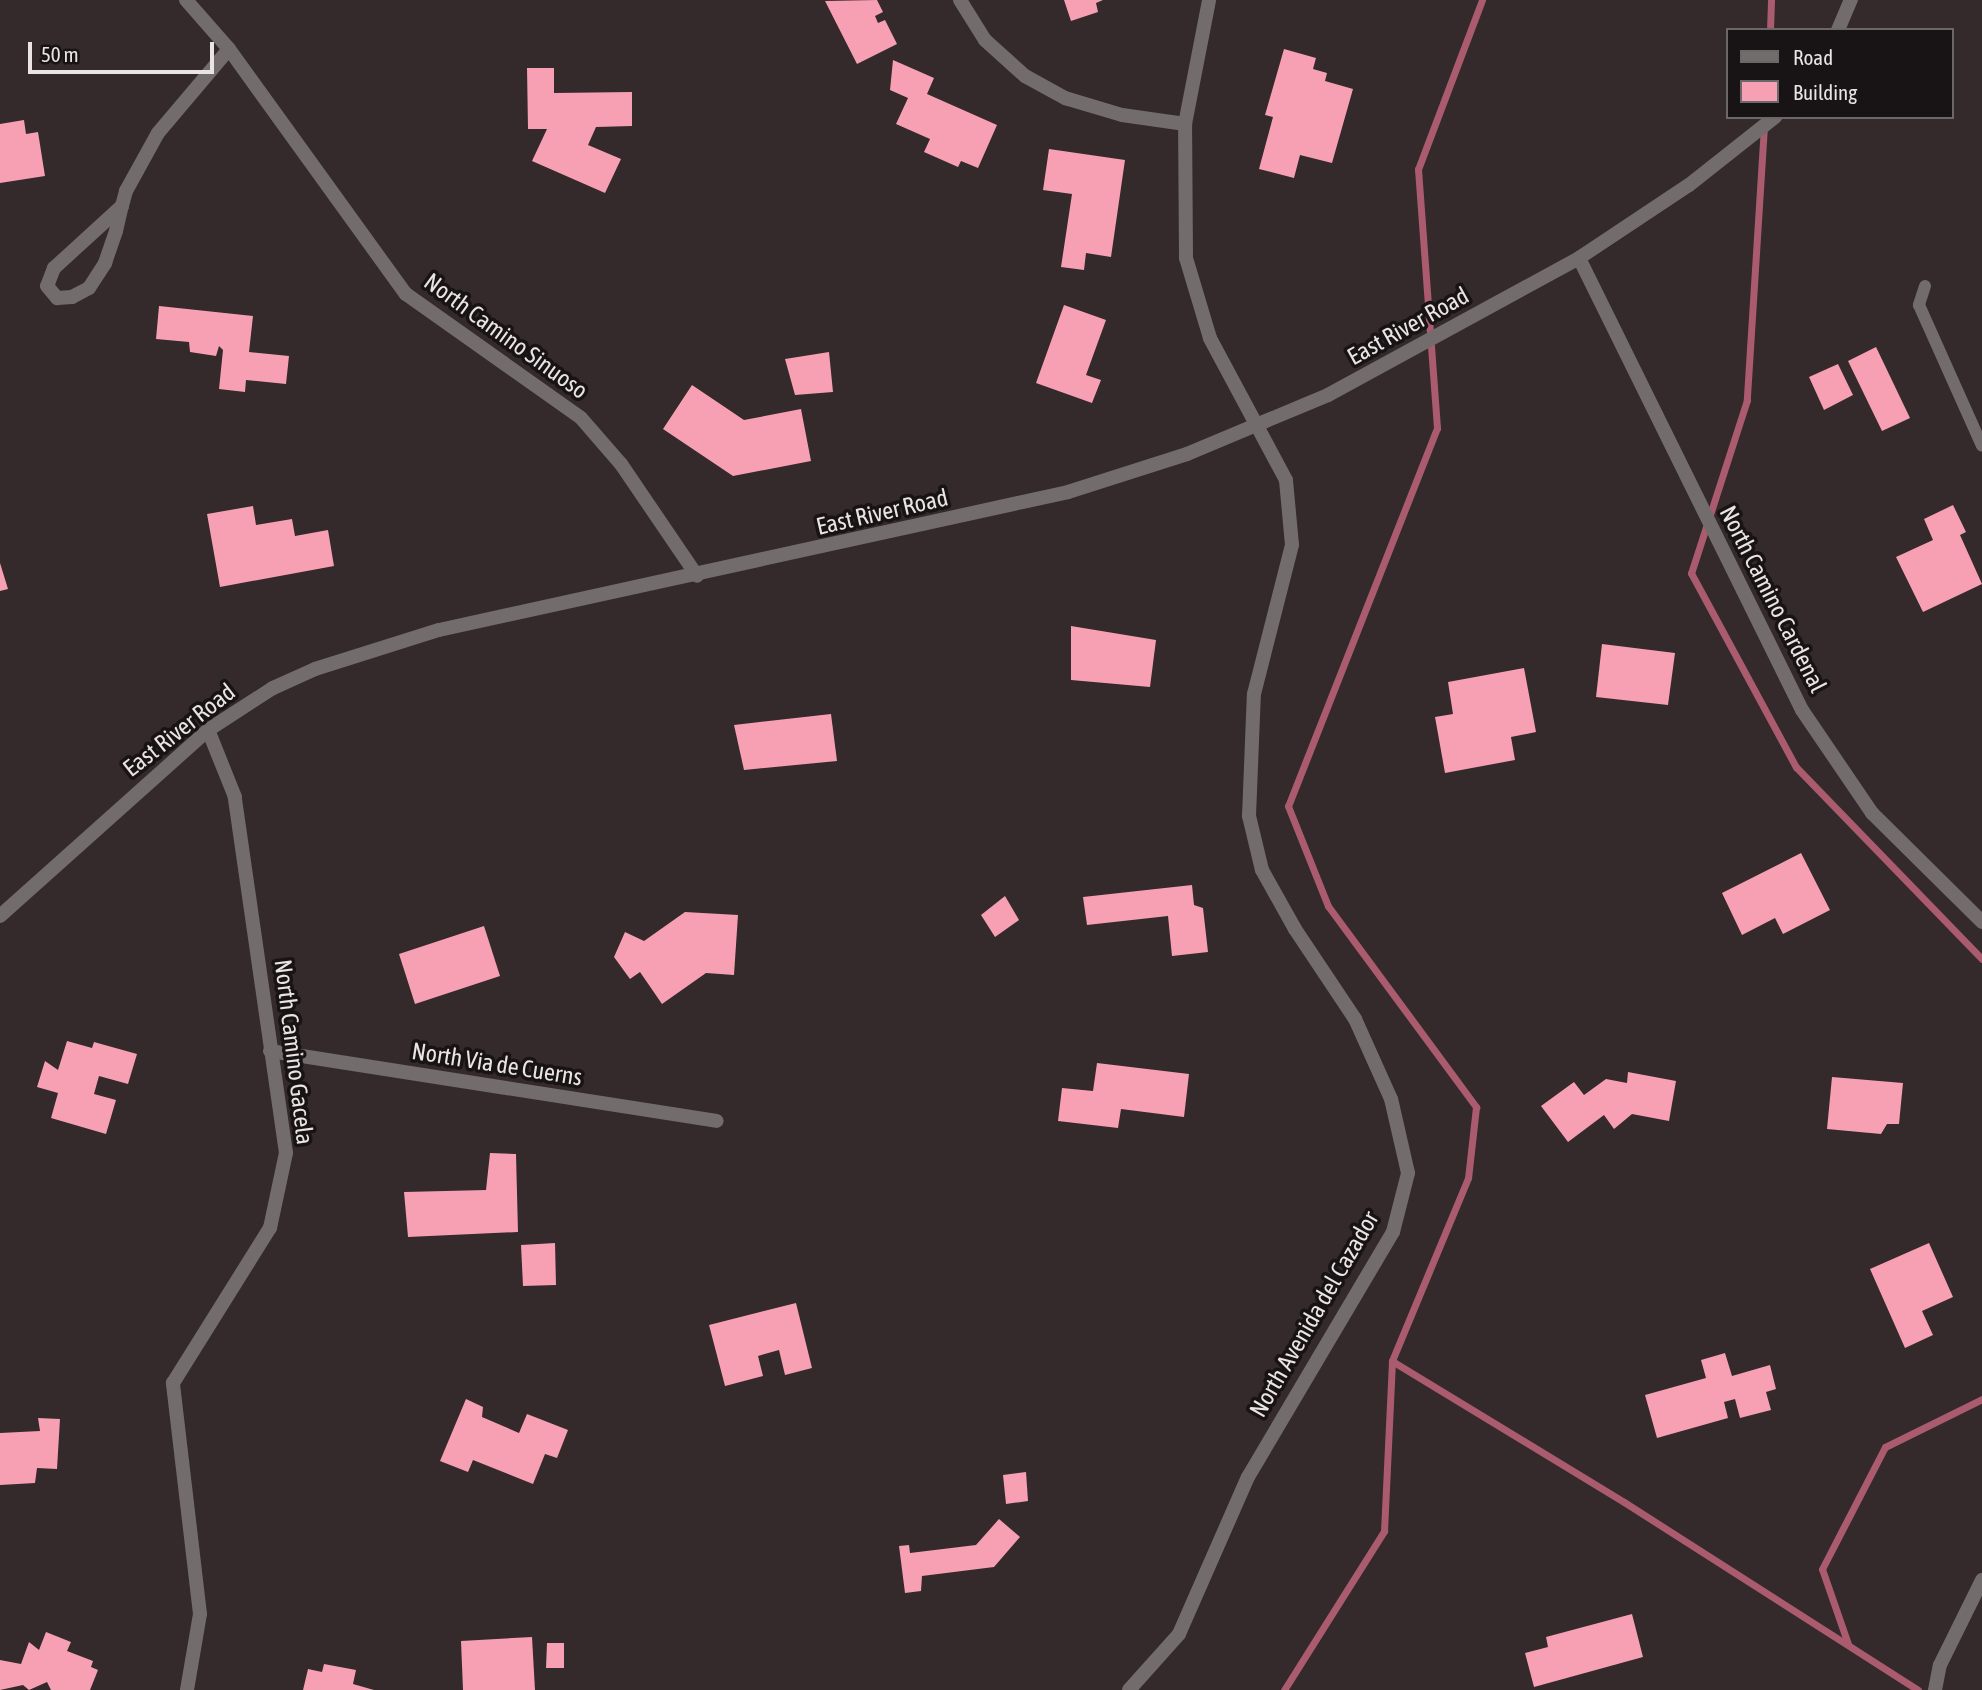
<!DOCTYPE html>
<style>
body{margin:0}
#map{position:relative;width:1982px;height:1690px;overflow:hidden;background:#34292b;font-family:"Asap Condensed",sans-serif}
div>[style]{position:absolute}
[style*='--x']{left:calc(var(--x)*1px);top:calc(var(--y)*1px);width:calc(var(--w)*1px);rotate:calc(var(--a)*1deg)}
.stream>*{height:7px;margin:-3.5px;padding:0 3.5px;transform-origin:3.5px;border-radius:3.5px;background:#aa5b6e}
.building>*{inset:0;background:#f7a0b3}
.service>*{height:12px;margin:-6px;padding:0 6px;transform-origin:6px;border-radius:6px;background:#726c6d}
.minor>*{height:14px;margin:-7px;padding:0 7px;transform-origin:7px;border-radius:7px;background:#726c6d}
.tertiary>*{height:14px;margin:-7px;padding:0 7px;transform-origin:7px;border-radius:7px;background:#726c6d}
span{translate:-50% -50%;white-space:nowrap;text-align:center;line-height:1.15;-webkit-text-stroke:7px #181314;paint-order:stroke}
.street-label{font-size:24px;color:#ebe4e5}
.legend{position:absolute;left:1726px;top:28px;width:228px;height:91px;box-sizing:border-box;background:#181314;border:2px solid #6c6768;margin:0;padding:9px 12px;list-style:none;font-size:21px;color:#ebe4e5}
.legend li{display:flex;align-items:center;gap:14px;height:35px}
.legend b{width:35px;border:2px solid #6c6768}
.scale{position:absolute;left:28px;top:42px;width:186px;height:32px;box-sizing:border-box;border:4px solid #ebe4e5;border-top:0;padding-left:9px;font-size:21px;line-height:24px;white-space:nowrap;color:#ebe4e5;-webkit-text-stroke:5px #181314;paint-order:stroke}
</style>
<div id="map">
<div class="stream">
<div style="--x:1482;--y:0;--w:181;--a:110.7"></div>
<div style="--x:1418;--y:169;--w:260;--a:85.8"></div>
<div style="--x:1437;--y:428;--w:406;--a:111.5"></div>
<div style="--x:1288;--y:806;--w:108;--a:68.2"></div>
<div style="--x:1328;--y:906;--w:250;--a:53.6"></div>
<div style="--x:1476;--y:1107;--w:71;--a:96.4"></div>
<div style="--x:1468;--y:1178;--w:198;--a:112.6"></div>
<div style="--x:1392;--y:1361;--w:271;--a:31.3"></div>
<div style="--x:1624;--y:1502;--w:349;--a:32.6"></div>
<div style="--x:1770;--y:30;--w:30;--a:-88"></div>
<div style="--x:1764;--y:126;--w:275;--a:93.6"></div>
<div style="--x:1747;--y:400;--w:182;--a:107.9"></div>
<div style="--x:1691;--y:573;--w:221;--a:61.6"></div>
<div style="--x:1796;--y:767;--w:267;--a:45.9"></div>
<div style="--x:1848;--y:1644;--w:79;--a:-109.1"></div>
<div style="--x:1822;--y:1569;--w:137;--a:-62.7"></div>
<div style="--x:1885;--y:1447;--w:108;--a:-26.3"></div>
<div style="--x:1284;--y:1690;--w:188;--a:-57.8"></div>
<div style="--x:1384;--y:1531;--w:170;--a:-87.3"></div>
</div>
<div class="building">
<div style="clip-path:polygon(877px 0,883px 12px,875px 16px,878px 23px,885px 20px,897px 44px,857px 64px,825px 1px)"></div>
<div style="clip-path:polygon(1064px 0,1103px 0,1096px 3px,1098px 12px,1071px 21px)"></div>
<div style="clip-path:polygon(1284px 49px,1316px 58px,1313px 69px,1327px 73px,1325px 81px,1353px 89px,1332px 163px,1300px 155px,1294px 178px,1259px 169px,1273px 117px,1265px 115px)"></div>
<div style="clip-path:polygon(893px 60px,934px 78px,927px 94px,997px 125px,978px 168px,961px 161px,958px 167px,924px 152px,930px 139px,896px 124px,908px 98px,890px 90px)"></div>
<div style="clip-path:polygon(527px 68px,554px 68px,554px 93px,632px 92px,632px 126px,596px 127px,588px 145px,621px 159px,605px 193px,532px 161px,547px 129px,528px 129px)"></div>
<div style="clip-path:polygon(24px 120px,26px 134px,38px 132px,45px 176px,0 183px,0 124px)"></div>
<div style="clip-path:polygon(1049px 149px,1125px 160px,1111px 257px,1086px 253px,1084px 270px,1061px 267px,1072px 194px,1043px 190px)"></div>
<div style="clip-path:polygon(1064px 305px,1106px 320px,1086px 375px,1101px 380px,1092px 403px,1036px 383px)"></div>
<div style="clip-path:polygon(159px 306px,253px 316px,249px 352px,289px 356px,286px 384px,246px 380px,245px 392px,219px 389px,223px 350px,219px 346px,216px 356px,190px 352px,189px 342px,156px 339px)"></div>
<div style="clip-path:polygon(1876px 347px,1910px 418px,1882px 431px,1848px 361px)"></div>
<div style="clip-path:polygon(829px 352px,833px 392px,795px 395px,785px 359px)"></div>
<div style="clip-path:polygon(1838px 364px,1853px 395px,1824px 410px,1809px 377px)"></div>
<div style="clip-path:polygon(692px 385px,744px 420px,801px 409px,811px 461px,733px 476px,663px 429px)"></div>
<div style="clip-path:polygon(1953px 505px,1966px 532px,1960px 535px,1982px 584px,1923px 612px,1896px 557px,1933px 540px,1924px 519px)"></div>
<div style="clip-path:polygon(253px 506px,256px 525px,292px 519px,295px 536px,328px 530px,334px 566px,220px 587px,207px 514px)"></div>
<div style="clip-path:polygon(0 563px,8px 589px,0 591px)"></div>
<div style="clip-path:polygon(1071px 626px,1156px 640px,1150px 687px,1071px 680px)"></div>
<div style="clip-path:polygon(1602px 644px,1675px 653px,1668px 705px,1596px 697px)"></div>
<div style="clip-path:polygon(1524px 668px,1536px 732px,1511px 737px,1515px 760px,1445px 773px,1435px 717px,1453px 714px,1448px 682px)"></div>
<div style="clip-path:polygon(831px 714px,837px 761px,744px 770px,734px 725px)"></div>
<div style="clip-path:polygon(1801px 853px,1830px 910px,1783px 934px,1775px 918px,1742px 935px,1722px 893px)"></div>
<div style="clip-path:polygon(1192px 885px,1194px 905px,1203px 908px,1208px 952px,1172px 956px,1168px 916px,1087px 925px,1083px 897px)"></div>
<div style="clip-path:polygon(1005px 896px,1019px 920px,995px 937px,981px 915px)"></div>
<div style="clip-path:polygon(685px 912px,738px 915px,734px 975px,706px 973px,662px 1004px,640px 972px,630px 979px,614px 957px,625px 932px,644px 941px)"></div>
<div style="clip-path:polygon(484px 926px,500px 976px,415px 1004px,399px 954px)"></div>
<div style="clip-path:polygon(67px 1041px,92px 1048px,94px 1042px,137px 1054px,128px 1084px,99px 1076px,94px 1094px,116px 1100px,106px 1134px,51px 1118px,58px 1093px,37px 1087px,45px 1061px,58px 1070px)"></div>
<div style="clip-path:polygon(1097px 1063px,1189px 1074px,1184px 1117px,1121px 1109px,1118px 1128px,1058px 1121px,1062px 1088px,1093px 1091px)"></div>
<div style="clip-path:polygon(1628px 1072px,1676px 1081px,1669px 1121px,1632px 1114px,1614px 1129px,1604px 1115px,1568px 1142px,1541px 1106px,1574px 1082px,1584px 1095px,1606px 1079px,1627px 1083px)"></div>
<div style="clip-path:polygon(1832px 1077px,1903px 1083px,1899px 1124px,1887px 1124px,1881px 1134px,1827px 1129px)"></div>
<div style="clip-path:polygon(490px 1153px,516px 1154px,518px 1232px,408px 1237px,404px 1192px,486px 1190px)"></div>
<div style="clip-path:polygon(555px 1243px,556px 1285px,523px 1286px,521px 1245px)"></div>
<div style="clip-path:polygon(1929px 1243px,1953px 1297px,1922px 1311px,1933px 1335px,1905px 1348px,1870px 1269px)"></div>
<div style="clip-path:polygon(796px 1303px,812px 1368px,785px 1375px,779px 1350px,758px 1356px,763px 1376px,725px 1386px,709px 1325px)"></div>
<div style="clip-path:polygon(1725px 1353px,1732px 1376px,1770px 1365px,1776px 1389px,1766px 1392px,1771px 1410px,1740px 1418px,1735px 1399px,1724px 1402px,1728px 1418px,1657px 1438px,1645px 1395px,1706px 1378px,1701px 1360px)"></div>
<div style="clip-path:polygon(466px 1399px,483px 1407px,482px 1417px,519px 1433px,527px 1414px,568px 1430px,557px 1458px,545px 1454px,533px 1484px,473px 1460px,468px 1472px,440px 1461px)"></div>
<div style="clip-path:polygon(38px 1418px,60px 1419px,57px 1469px,37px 1468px,35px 1483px,0 1485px,0 1433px,40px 1431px)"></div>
<div style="clip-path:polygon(1026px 1472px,1028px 1501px,1006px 1504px,1003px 1475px)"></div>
<div style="clip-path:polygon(999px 1519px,1020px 1537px,994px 1567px,922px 1576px,921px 1591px,905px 1593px,899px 1546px,909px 1545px,910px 1553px,976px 1545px)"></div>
<div style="clip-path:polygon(1632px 1614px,1643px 1657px,1534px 1687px,1525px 1653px,1548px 1647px,1546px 1637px)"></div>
<div style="clip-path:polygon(46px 1632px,71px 1642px,67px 1651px,93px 1661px,91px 1667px,98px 1670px,90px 1690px,51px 1690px,47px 1682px,29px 1690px,23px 1685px,0 1690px,0 1660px,21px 1664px,29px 1642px,39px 1650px)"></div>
<div style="clip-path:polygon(532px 1637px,535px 1690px,463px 1690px,461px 1641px)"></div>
<div style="clip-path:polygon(547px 1643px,564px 1643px,564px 1668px,546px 1668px)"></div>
<div style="clip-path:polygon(324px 1664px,356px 1670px,353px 1684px,374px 1690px,303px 1690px,308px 1669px,322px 1672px)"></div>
</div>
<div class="service">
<div style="--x:1925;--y:286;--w:20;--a:108"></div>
<div style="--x:1919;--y:305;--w:154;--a:65.9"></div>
</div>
<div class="minor">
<div style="--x:186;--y:0;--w:65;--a:48.7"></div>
<div style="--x:229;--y:49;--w:302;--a:54.2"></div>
<div style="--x:406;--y:294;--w:214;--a:35.3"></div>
<div style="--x:581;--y:418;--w:61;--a:49"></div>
<div style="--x:621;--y:464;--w:135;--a:55.8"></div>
<div style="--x:960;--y:0;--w:47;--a:58"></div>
<div style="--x:985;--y:40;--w:54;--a:42"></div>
<div style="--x:1025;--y:76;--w:46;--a:28.8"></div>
<div style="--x:1065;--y:98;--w:59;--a:16.6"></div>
<div style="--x:1122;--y:115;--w:64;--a:8.1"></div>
<div style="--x:122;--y:206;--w:92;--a:137.6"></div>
<div style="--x:54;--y:268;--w:19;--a:111"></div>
<div style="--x:47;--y:286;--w:16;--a:50"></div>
<div style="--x:57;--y:298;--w:15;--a:-4"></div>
<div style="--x:72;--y:297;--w:19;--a:-28"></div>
<div style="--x:89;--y:288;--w:30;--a:-57"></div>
<div style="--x:105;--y:263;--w:34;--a:-71"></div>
<div style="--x:116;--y:231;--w:26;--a:-77"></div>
<div style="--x:122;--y:206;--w:16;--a:-75"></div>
<div style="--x:126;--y:191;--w:66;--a:-61.1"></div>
<div style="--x:158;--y:133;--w:110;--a:-49.8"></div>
<div style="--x:1579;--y:258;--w:504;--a:63.74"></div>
<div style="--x:1802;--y:710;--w:125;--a:55.8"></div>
<div style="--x:1872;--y:813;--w:155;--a:44.7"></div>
<div style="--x:270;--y:1051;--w:452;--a:8.9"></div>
<div style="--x:187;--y:1690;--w:77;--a:-80.3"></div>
<div style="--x:200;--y:1614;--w:233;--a:-96.7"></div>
<div style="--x:173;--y:1383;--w:183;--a:-58"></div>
<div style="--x:270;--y:1228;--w:77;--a:-78"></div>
<div style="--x:286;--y:1153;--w:360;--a:-98.2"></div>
<div style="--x:235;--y:797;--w:72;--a:-111.9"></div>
<div style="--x:1129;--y:1690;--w:75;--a:-48.2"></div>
<div style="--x:1179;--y:1634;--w:171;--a:-66.3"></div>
<div style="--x:1248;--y:1477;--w:285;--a:-59.4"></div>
<div style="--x:1393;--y:1232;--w:61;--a:-75.7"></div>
<div style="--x:1408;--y:1173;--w:76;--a:-102.9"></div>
<div style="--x:1391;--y:1099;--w:88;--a:-114.2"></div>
<div style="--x:1355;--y:1019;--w:108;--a:-123.7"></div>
<div style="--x:1295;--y:929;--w:68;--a:-119.2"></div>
<div style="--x:1262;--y:870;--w:56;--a:-103.5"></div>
<div style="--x:1249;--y:816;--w:122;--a:-87.7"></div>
<div style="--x:1254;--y:694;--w:154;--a:-75.7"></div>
<div style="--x:1292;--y:545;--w:65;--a:-95.3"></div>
<div style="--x:1286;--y:480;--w:161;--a:-118.2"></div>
<div style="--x:1210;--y:338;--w:84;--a:-106.7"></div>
<div style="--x:1186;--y:258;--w:134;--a:-90.4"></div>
<div style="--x:1185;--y:124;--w:126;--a:-79"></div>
<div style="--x:1935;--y:1690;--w:25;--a:-79"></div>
<div style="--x:1940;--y:1665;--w:95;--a:-63.7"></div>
</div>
<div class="tertiary">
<div style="--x:1838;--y:30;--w:33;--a:-67"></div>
<div style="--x:0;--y:916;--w:279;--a:-41.8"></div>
<div style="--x:208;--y:730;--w:77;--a:-32.9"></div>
<div style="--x:273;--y:688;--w:46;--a:-24.3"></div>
<div style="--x:315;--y:669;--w:130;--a:-17.5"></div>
<div style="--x:439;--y:630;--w:644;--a:-12.37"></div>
<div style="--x:1068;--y:492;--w:125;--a:-17.7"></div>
<div style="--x:1187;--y:454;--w:153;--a:-22.7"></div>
<div style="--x:1328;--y:395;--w:286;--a:-28.6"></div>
<div style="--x:1579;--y:258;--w:132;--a:-33.6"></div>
<div style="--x:1689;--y:185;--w:110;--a:-38.3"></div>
</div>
<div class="street-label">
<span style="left:1408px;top:326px;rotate:-29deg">East River Road</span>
<span style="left:506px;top:336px;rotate:36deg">North Camino Sinuoso</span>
<span style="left:882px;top:512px;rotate:-13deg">East River Road</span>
<span style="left:1773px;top:599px;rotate:63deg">North Camino Cardenal</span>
<span style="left:179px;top:730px;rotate:-38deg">East River Road</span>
<span style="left:294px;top:1052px;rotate:83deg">North Camino Gacela</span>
<span style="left:497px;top:1064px;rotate:9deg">North Via de Cuerns</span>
<span style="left:1314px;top:1314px;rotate:-60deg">North Avenida del Cazador</span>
</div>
<ul class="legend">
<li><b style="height:9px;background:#726c6d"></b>Road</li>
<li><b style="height:19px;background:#f7a0b3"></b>Building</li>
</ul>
<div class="scale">50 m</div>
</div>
